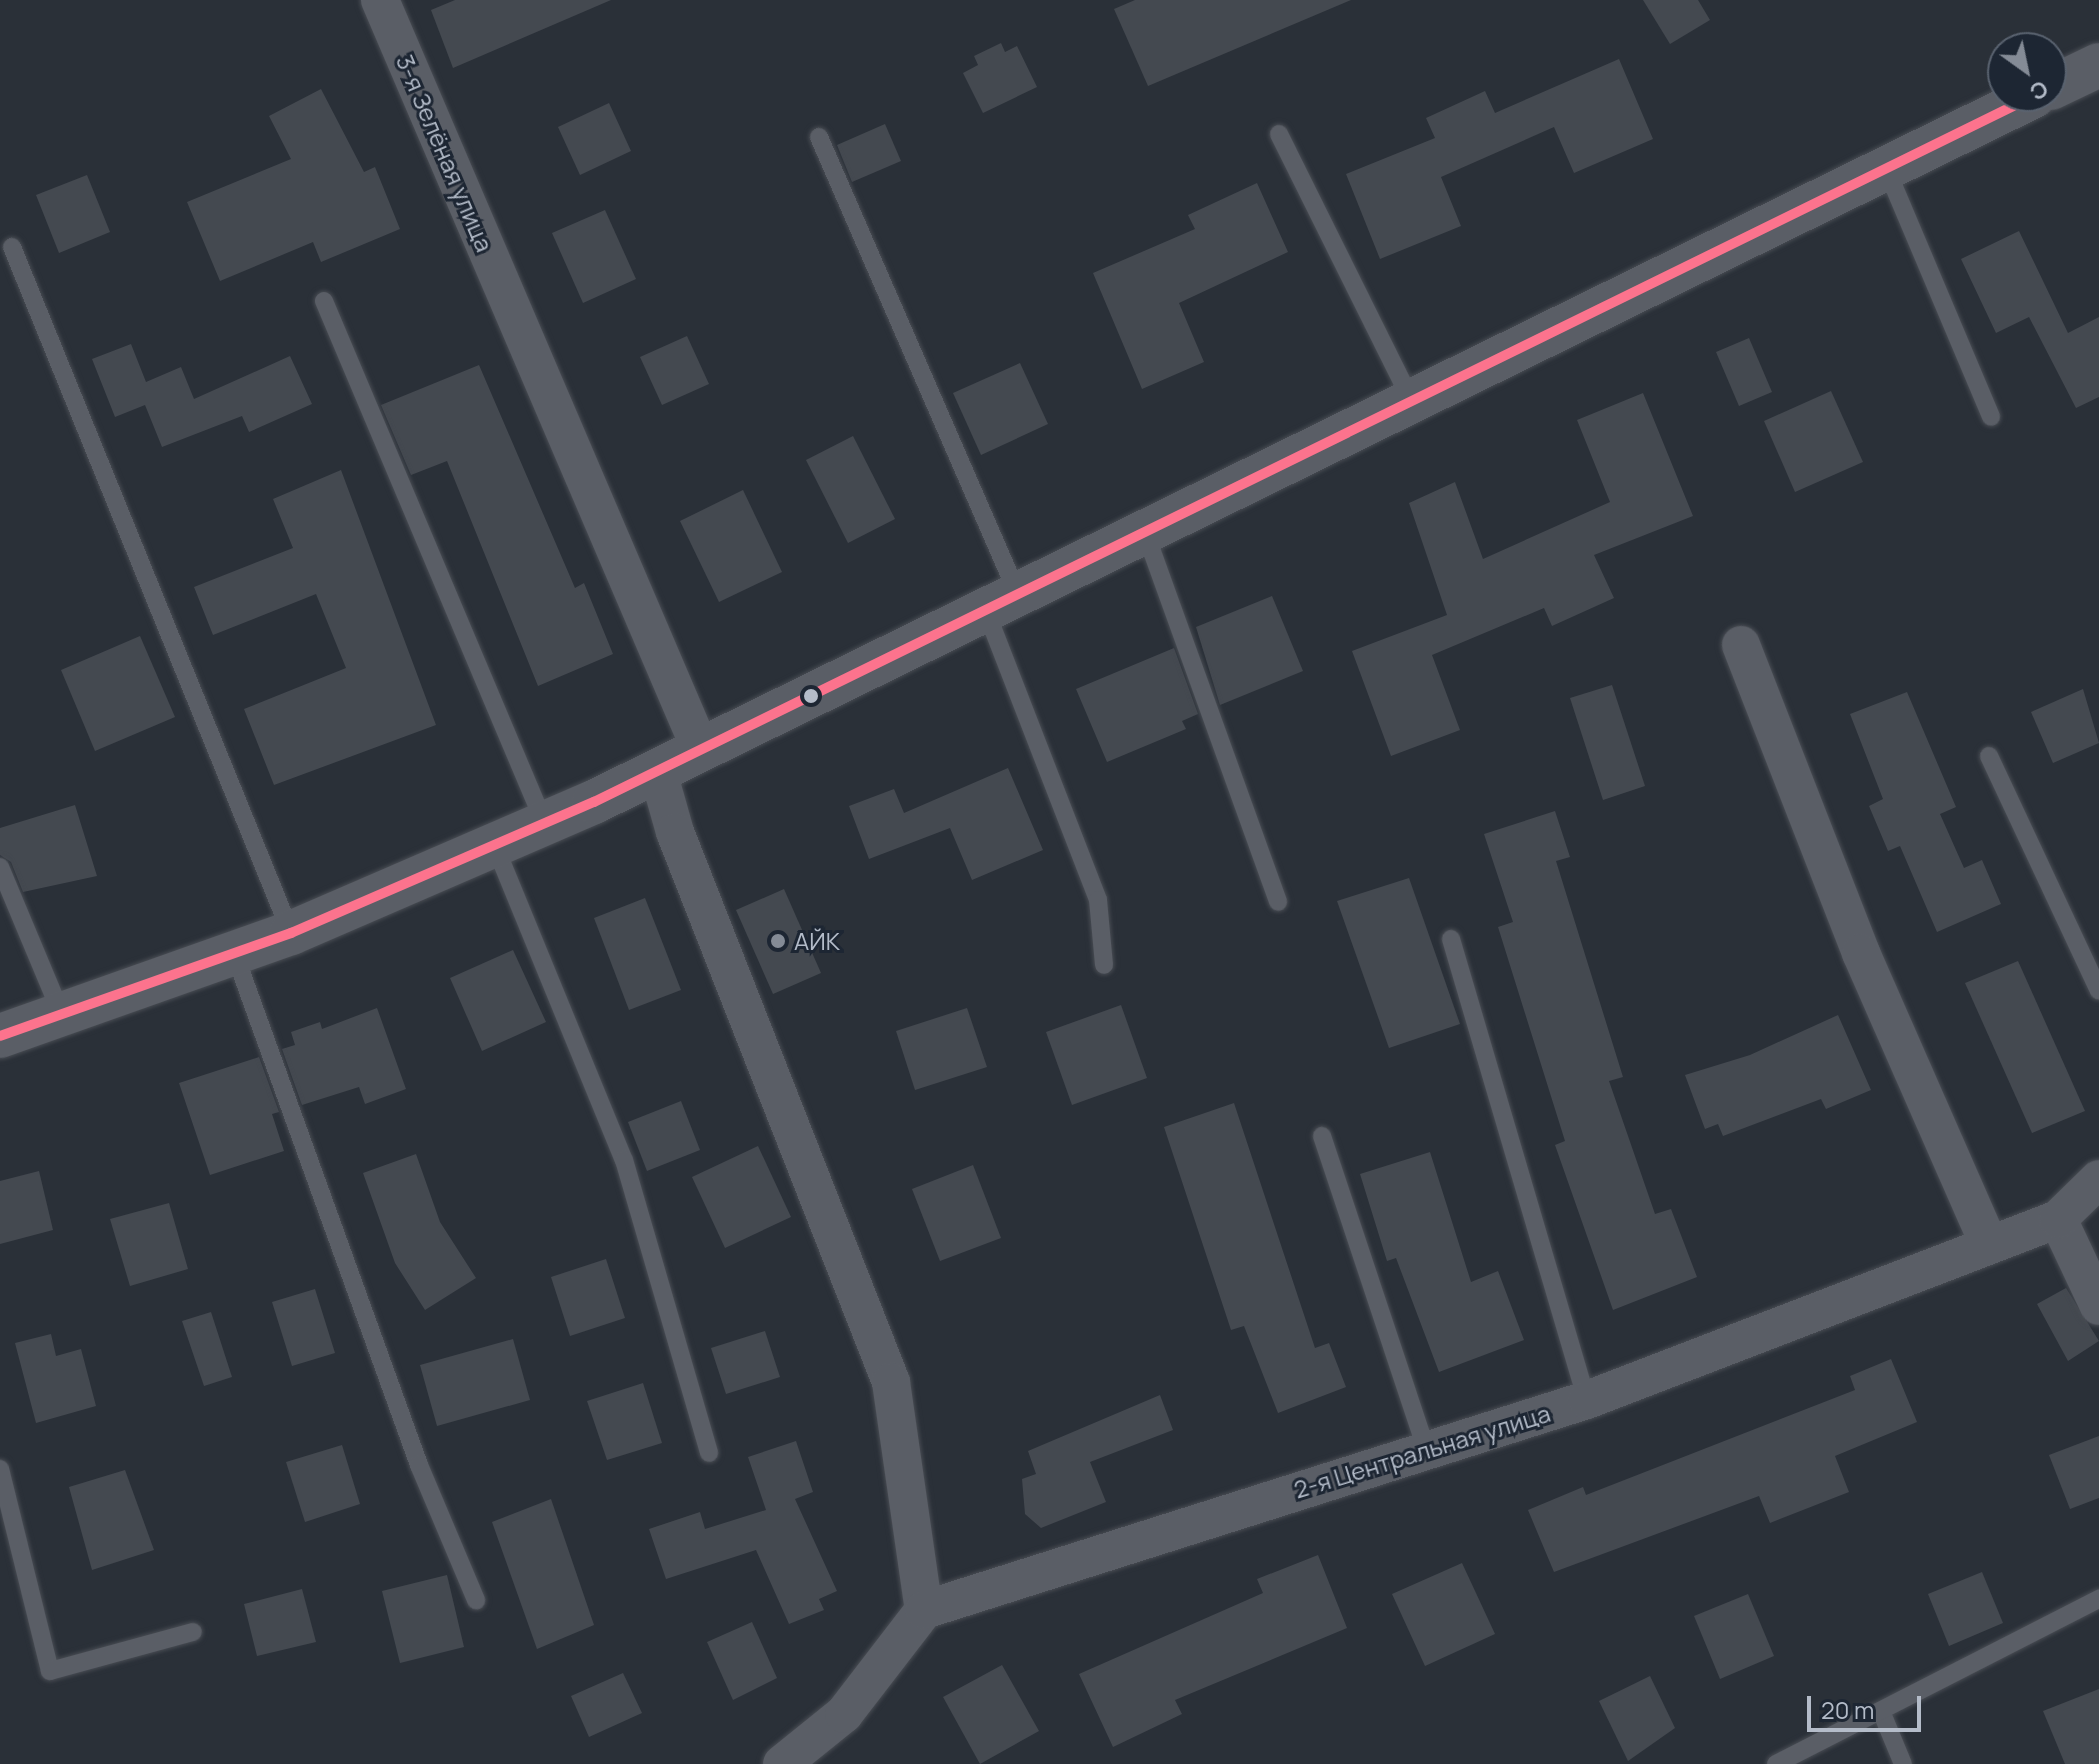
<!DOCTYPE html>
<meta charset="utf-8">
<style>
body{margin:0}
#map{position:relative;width:2099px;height:1764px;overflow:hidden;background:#2a3038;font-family:Manrope,sans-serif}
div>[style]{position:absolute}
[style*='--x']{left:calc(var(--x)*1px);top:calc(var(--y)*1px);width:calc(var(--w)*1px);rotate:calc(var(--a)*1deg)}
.building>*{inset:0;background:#444950}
.roads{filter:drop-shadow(0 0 2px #484c53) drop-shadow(0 0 2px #484c53)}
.service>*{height:18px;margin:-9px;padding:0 9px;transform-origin:9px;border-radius:9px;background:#5a5e66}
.minor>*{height:38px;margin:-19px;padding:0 19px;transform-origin:19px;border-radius:19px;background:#5a5e66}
.tertiary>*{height:44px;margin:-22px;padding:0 22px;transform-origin:22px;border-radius:22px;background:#5a5e66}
.bus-1>*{height:10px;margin:-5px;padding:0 5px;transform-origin:5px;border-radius:5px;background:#fc738d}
.dots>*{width:22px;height:22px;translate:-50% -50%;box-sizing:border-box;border:4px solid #1d2633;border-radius:50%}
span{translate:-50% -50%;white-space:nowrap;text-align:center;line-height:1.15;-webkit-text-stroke:6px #1d2633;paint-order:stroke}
.street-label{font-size:24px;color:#b4bcc9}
.poi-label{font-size:24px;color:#b4bcc9}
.left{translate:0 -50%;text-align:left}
.north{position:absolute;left:1987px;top:32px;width:80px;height:80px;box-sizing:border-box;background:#1d2633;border:2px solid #59626f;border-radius:50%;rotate:147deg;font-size:22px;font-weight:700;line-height:32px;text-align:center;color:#b4bcc9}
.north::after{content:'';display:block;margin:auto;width:28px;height:36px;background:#848b96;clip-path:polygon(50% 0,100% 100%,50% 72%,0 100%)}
.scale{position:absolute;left:1807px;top:1696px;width:114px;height:36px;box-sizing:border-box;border:4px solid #b4bcc9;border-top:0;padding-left:10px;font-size:24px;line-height:28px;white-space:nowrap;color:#b4bcc9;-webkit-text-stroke:6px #1d2633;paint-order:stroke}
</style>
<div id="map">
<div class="building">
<div style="clip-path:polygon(455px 0,611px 0,453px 68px,431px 10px)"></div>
<div style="clip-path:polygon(1135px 0,1351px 0,1148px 86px,1114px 9px)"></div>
<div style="clip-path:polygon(1643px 0,1698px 0,1710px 20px,1670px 44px)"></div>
<div style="clip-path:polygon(1001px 43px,1005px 52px,1017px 46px,1037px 87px,983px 113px,963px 73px,978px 65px,974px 56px)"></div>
<div style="clip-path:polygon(1619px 59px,1653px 139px,1574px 173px,1554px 127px,1441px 177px,1461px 226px,1380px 259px,1346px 174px,1435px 138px,1426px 118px,1485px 91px,1495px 113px)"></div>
<div style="clip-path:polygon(321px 89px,364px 172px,375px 167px,400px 229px,321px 262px,313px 242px,220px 281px,187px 202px,291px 159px,269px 116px)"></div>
<div style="clip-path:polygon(609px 103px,631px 151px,580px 175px,558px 127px)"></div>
<div style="clip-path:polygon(885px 124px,901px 161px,852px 182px,837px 145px)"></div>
<div style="clip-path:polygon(87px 175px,110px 232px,59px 253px,36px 195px)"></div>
<div style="clip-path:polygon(1257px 183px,1288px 252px,1179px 303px,1204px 362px,1142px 389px,1093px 273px,1195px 229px,1188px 215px)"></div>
<div style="clip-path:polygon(605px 210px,636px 279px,583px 303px,552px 233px)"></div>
<div style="clip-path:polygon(2019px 231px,2068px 333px,2099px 317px,2099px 397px,2076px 408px,2029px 317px,1996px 333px,1961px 259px)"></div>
<div style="clip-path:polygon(687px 336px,709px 384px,662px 405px,640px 357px)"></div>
<div style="clip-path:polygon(1749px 338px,1772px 392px,1739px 406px,1716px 352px)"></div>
<div style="clip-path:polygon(131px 344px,146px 382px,181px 367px,194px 399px,290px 356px,312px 404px,249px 432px,242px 416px,162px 447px,145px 405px,115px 417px,92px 359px)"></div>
<div style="clip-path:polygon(1020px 363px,1048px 424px,981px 455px,953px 393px)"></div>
<div style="clip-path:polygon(479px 365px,575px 588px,584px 583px,613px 654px,538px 686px,447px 461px,411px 475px,381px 405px)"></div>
<div style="clip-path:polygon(1831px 391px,1863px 462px,1795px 492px,1764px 421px)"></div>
<div style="clip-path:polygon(1643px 393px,1693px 516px,1594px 555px,1614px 598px,1552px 626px,1544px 608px,1432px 655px,1460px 730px,1391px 756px,1352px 651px,1447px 615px,1409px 503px,1455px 482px,1483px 559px,1610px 502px,1577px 420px)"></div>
<div style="clip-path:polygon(853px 436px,895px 519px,848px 543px,806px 460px)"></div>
<div style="clip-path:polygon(341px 470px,436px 725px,274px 785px,244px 709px,346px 668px,316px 594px,213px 635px,194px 587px,293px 548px,273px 499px)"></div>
<div style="clip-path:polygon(743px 490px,782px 572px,719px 602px,680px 521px)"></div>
<div style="clip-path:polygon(1272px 596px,1303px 671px,1220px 705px,1196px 627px)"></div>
<div style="clip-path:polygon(140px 636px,175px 717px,95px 751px,61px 670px)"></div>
<div style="clip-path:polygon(1174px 648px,1198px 714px,1182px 721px,1186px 729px,1107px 762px,1076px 689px)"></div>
<div style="clip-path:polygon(1612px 685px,1645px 786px,1603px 800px,1570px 698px)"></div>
<div style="clip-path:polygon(2083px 689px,2099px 743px,2053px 763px,2031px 712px)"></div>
<div style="clip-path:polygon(1907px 692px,1956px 807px,1940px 814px,1964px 868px,1982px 860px,2001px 904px,1937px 932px,1900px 846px,1888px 851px,1869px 806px,1883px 799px,1850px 714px)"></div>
<div style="clip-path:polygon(1008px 768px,1043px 850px,972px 880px,950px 828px,869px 859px,849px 806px,894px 789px,904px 813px)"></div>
<div style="clip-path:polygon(75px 805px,97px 876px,23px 892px,11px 862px,0 855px,0 828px)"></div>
<div style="clip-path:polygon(1555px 811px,1570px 857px,1556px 861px,1623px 1077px,1609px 1081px,1655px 1214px,1671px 1209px,1697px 1277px,1613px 1310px,1555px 1145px,1565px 1141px,1498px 927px,1513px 922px,1484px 834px)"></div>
<div style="clip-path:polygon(1409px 878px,1460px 1024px,1389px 1048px,1337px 901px)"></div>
<div style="clip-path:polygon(784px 889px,821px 973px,773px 994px,736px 910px)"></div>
<div style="clip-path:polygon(645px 898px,681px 990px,629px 1010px,594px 918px)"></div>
<div style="clip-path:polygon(513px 950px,546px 1022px,482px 1051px,450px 978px)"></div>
<div style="clip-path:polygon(2018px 961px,2085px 1111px,2032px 1133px,1965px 983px)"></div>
<div style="clip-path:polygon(1121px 1005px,1147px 1078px,1072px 1105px,1046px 1032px)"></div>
<div style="clip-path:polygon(377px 1008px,406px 1089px,365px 1104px,359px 1087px,302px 1105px,282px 1049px,295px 1045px,291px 1032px,320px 1022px,322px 1029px)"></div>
<div style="clip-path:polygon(967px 1008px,987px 1067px,915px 1090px,896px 1031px)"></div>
<div style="clip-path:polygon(1838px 1015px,1871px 1090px,1826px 1109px,1821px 1099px,1723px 1136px,1718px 1124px,1705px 1129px,1685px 1075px,1750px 1055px)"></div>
<div style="clip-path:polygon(259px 1057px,279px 1112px,272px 1114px,284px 1151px,210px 1175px,179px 1083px)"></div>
<div style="clip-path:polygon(681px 1101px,700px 1150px,647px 1171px,628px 1122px)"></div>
<div style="clip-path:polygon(1234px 1103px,1315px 1348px,1329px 1343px,1346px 1387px,1278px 1413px,1244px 1326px,1231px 1330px,1164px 1127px)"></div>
<div style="clip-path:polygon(758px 1146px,791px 1217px,725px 1248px,692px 1177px)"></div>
<div style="clip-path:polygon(1430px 1152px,1471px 1282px,1498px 1271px,1524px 1340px,1439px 1372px,1396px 1258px,1387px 1261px,1360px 1174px)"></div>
<div style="clip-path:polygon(416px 1154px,440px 1222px,476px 1278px,425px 1310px,395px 1263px,363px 1173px)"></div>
<div style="clip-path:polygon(973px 1165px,1001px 1238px,940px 1261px,912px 1189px)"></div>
<div style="clip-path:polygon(39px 1171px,53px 1230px,0 1244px,0 1181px)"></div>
<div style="clip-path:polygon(169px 1203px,188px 1269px,130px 1286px,110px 1219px)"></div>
<div style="clip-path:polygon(606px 1259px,625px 1318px,570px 1336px,551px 1277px)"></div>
<div style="clip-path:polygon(2066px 1288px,2099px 1341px,2068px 1361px,2037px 1304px)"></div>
<div style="clip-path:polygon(315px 1289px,335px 1353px,292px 1366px,272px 1302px)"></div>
<div style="clip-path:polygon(211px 1312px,232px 1377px,204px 1386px,182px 1321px)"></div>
<div style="clip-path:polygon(765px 1331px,780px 1377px,726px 1394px,711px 1348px)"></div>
<div style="clip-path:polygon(51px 1334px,56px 1356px,81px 1349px,96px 1406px,36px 1423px,15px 1343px)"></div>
<div style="clip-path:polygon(513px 1339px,530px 1400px,437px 1426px,420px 1365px)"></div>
<div style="clip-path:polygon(1891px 1359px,1917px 1422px,1835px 1456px,1849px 1492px,1770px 1523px,1759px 1496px,1554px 1572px,1528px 1510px,1583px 1487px,1586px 1495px,1855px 1390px,1850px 1376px)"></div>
<div style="clip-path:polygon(643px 1383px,662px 1443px,607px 1460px,587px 1401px)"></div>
<div style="clip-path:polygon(1160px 1395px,1173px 1430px,1090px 1462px,1106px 1502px,1041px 1528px,1025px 1514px,1022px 1479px,1036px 1474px,1028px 1451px)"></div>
<div style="clip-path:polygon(2099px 1436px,2099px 1498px,2070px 1509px,2049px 1455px)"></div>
<div style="clip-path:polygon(796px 1441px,813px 1492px,795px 1499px,837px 1591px,819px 1599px,824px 1610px,789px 1624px,756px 1550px,666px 1579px,649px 1529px,700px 1512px,705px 1529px,766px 1510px,748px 1457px)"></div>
<div style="clip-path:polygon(342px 1445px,360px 1504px,305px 1522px,286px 1462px)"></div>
<div style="clip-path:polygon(125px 1470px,154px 1550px,92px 1570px,69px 1487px)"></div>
<div style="clip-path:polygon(551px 1499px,594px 1625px,537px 1649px,492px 1522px)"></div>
<div style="clip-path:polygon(1318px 1555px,1347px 1628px,1175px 1700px,1182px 1714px,1113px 1747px,1079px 1674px,1263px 1593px,1257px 1579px)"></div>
<div style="clip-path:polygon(1462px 1563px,1495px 1634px,1425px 1666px,1392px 1594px)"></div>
<div style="clip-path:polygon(1982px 1572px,2003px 1623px,1949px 1646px,1928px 1594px)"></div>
<div style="clip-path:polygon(447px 1575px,464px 1647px,400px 1663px,382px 1591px)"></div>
<div style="clip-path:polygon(302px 1589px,316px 1642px,257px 1656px,244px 1604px)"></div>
<div style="clip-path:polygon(1748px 1594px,1774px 1656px,1720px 1679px,1694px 1616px)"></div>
<div style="clip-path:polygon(752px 1622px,777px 1678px,733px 1700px,707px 1642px)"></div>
<div style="clip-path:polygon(1002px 1665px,1039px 1731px,980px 1764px,943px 1697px)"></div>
<div style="clip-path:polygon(623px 1673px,642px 1713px,589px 1737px,571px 1696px)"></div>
<div style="clip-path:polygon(1650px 1676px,1675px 1728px,1628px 1761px,1599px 1701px)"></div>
<div style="clip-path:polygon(2099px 1689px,2099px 1764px,2065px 1764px,2043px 1711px)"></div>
</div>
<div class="roads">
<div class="service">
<div style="--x:1279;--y:134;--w:297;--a:63.6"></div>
<div style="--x:819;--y:137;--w:497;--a:66.5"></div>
<div style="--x:1886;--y:168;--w:270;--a:67.1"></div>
<div style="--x:12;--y:247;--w:741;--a:67.87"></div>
<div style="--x:324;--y:301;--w:566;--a:67.11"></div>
<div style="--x:1145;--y:532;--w:393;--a:70.2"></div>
<div style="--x:986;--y:611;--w:310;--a:68.8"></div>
<div style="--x:1098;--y:900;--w:65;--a:84.7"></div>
<div style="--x:1989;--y:756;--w:259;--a:64.9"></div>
<div style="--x:495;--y:846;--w:339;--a:67.7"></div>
<div style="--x:624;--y:1160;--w:305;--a:73.8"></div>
<div style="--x:0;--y:867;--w:160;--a:67.3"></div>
<div style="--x:1451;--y:939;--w:481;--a:73.6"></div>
<div style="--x:235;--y:955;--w:542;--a:70.16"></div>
<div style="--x:419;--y:1465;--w:147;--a:67.1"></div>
<div style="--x:1322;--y:1136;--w:329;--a:71.6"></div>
<div style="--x:0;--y:1469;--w:208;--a:76.1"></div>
<div style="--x:50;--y:1671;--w:148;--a:-15.3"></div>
<div style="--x:1881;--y:1711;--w:57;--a:67.5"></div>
<div style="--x:1776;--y:1764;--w:363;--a:-27.1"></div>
</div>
<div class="minor">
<div style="--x:380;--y:0;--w:814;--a:66.84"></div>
<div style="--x:1741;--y:645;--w:331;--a:68.7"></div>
<div style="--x:1861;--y:953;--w:319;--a:66.3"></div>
<div style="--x:658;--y:772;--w:62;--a:74.2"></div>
<div style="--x:675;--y:832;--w:591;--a:68.56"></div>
<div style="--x:891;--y:1382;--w:230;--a:81.8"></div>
<div style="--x:2058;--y:1219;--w:96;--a:64.8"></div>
<div style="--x:782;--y:1764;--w:80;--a:-38.9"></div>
<div style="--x:844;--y:1714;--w:131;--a:-52.4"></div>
<div style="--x:924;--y:1610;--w:695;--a:-17.58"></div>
<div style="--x:1587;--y:1400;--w:505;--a:-21.02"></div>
<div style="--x:2058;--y:1219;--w:57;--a:-44.3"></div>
</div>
<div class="tertiary">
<div style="--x:2051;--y:88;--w:53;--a:-25.6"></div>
<div style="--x:0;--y:1036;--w:309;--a:-19.5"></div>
<div style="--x:291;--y:933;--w:330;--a:-23.4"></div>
<div style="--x:594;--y:802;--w:1604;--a:-26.12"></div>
</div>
</div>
<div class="bus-1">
<div style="--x:0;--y:1036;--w:309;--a:-19.5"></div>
<div style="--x:291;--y:933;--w:330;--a:-23.4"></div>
<div style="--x:594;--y:802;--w:1604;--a:-26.12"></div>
</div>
<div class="dots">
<div style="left:811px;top:696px;background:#b4bcc9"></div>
<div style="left:778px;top:941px;background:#848b96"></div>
</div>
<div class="street-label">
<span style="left:445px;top:153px;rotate:67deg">3-я Зелёная улица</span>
<span style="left:1422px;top:1451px;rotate:-17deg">2-я Центральная улица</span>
</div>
<div class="poi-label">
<span class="left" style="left:794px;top:941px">АЙК</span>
</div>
<div class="north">С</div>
<div class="scale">20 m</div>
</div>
